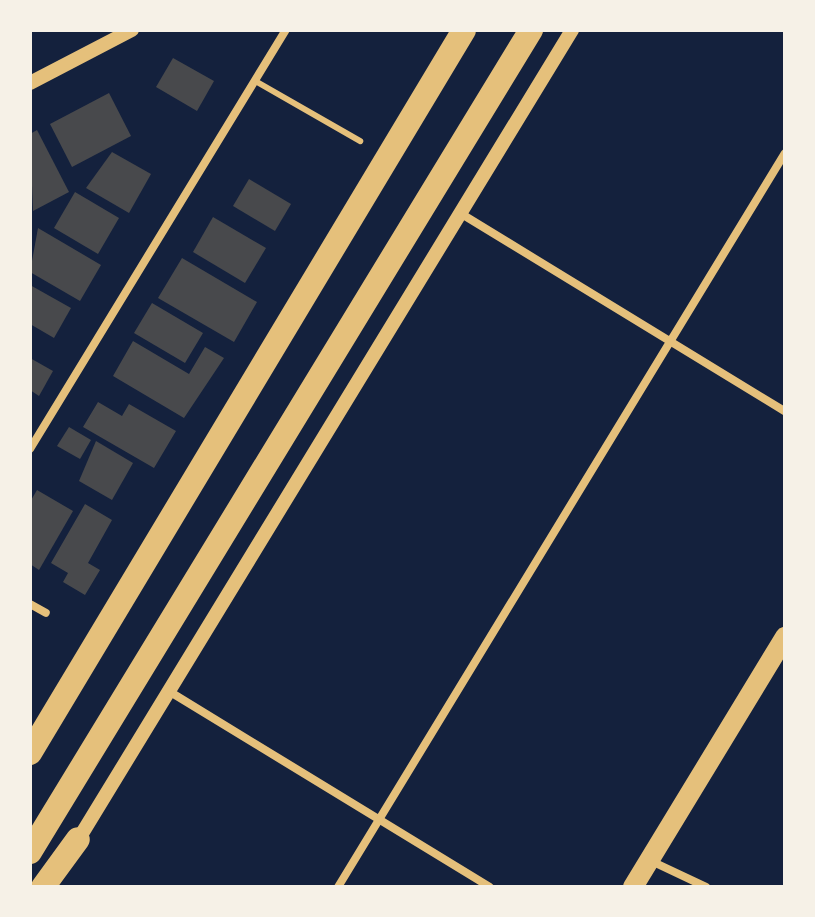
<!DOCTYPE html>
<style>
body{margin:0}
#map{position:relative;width:815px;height:917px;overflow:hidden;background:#14213d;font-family:Cabin,sans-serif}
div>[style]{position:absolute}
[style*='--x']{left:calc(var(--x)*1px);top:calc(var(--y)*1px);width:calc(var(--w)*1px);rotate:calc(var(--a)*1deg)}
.building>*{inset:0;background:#48494c}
.service>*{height:6px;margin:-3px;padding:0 3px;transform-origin:3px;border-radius:3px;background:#e5c07b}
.minor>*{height:8px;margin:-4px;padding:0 4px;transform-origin:4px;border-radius:4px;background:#e5c07b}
.tertiary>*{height:14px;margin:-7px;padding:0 7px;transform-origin:7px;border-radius:7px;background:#e5c07b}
.primary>*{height:20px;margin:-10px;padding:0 10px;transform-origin:10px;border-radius:10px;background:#e5c07b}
.motorway>*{height:24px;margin:-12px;padding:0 12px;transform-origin:12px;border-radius:12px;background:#e5c07b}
span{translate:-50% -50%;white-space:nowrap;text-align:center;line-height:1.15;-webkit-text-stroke:6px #f6f1e7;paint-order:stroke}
.frame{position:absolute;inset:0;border:32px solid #f6f1e7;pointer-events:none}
</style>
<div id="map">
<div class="building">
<div style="clip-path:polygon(173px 58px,214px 81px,197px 111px,156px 87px)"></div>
<div style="clip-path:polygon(109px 93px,131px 136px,72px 167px,50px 124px)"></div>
<div style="clip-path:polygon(37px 130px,69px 192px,33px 211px,30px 134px)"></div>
<div style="clip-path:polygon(112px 152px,151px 174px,129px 213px,86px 188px)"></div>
<div style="clip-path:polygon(249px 179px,291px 204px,275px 231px,233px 206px)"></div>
<div style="clip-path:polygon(75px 192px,119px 218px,98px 254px,54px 228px)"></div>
<div style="clip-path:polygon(213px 217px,266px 248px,245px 283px,193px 252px)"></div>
<div style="clip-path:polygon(38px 228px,101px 265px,80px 301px,30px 272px)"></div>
<div style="clip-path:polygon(182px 258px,257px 302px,234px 342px,158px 298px)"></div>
<div style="clip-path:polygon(30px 285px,71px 308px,54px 338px,30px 324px)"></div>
<div style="clip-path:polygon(152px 303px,203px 333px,185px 363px,134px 333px)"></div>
<div style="clip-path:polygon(133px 341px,189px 374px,205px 347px,224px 358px,184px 418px,113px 376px)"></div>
<div style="clip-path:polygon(30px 358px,53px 371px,39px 396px,30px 390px)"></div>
<div style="clip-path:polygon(98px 402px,122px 416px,129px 404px,176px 431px,154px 468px,83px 427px)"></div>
<div style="clip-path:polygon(69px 427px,91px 440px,80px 459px,57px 446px)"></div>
<div style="clip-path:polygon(96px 441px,133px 463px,112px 500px,79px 481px)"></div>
<div style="clip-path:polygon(37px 490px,73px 511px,39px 570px,30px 564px,30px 502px)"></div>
<div style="clip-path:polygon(85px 504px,112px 520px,88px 563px,100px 570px,85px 595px,63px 582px,68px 573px,51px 563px)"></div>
</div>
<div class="service">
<div style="--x:257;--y:82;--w:119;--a:29.8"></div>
</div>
<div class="minor">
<div style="--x:460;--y:213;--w:381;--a:31.4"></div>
<div style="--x:30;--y:449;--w:491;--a:-58.6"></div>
<div style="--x:30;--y:604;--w:18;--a:29"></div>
<div style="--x:167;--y:690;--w:378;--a:31.4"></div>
<div style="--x:649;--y:860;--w:63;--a:25.3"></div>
<div style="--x:338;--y:887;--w:859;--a:-58.66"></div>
</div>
<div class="tertiary">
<div style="--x:30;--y:83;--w:115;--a:-27.5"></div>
<div style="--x:75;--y:845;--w:955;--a:-58.62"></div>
</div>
<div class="primary">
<div style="--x:633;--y:887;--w:293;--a:-58.7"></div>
</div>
<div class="motorway">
<div style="--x:30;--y:753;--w:843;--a:-59.02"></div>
<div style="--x:30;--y:852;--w:963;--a:-58.64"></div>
<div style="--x:43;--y:887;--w:59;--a:-53.9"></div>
</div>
<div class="frame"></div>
</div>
